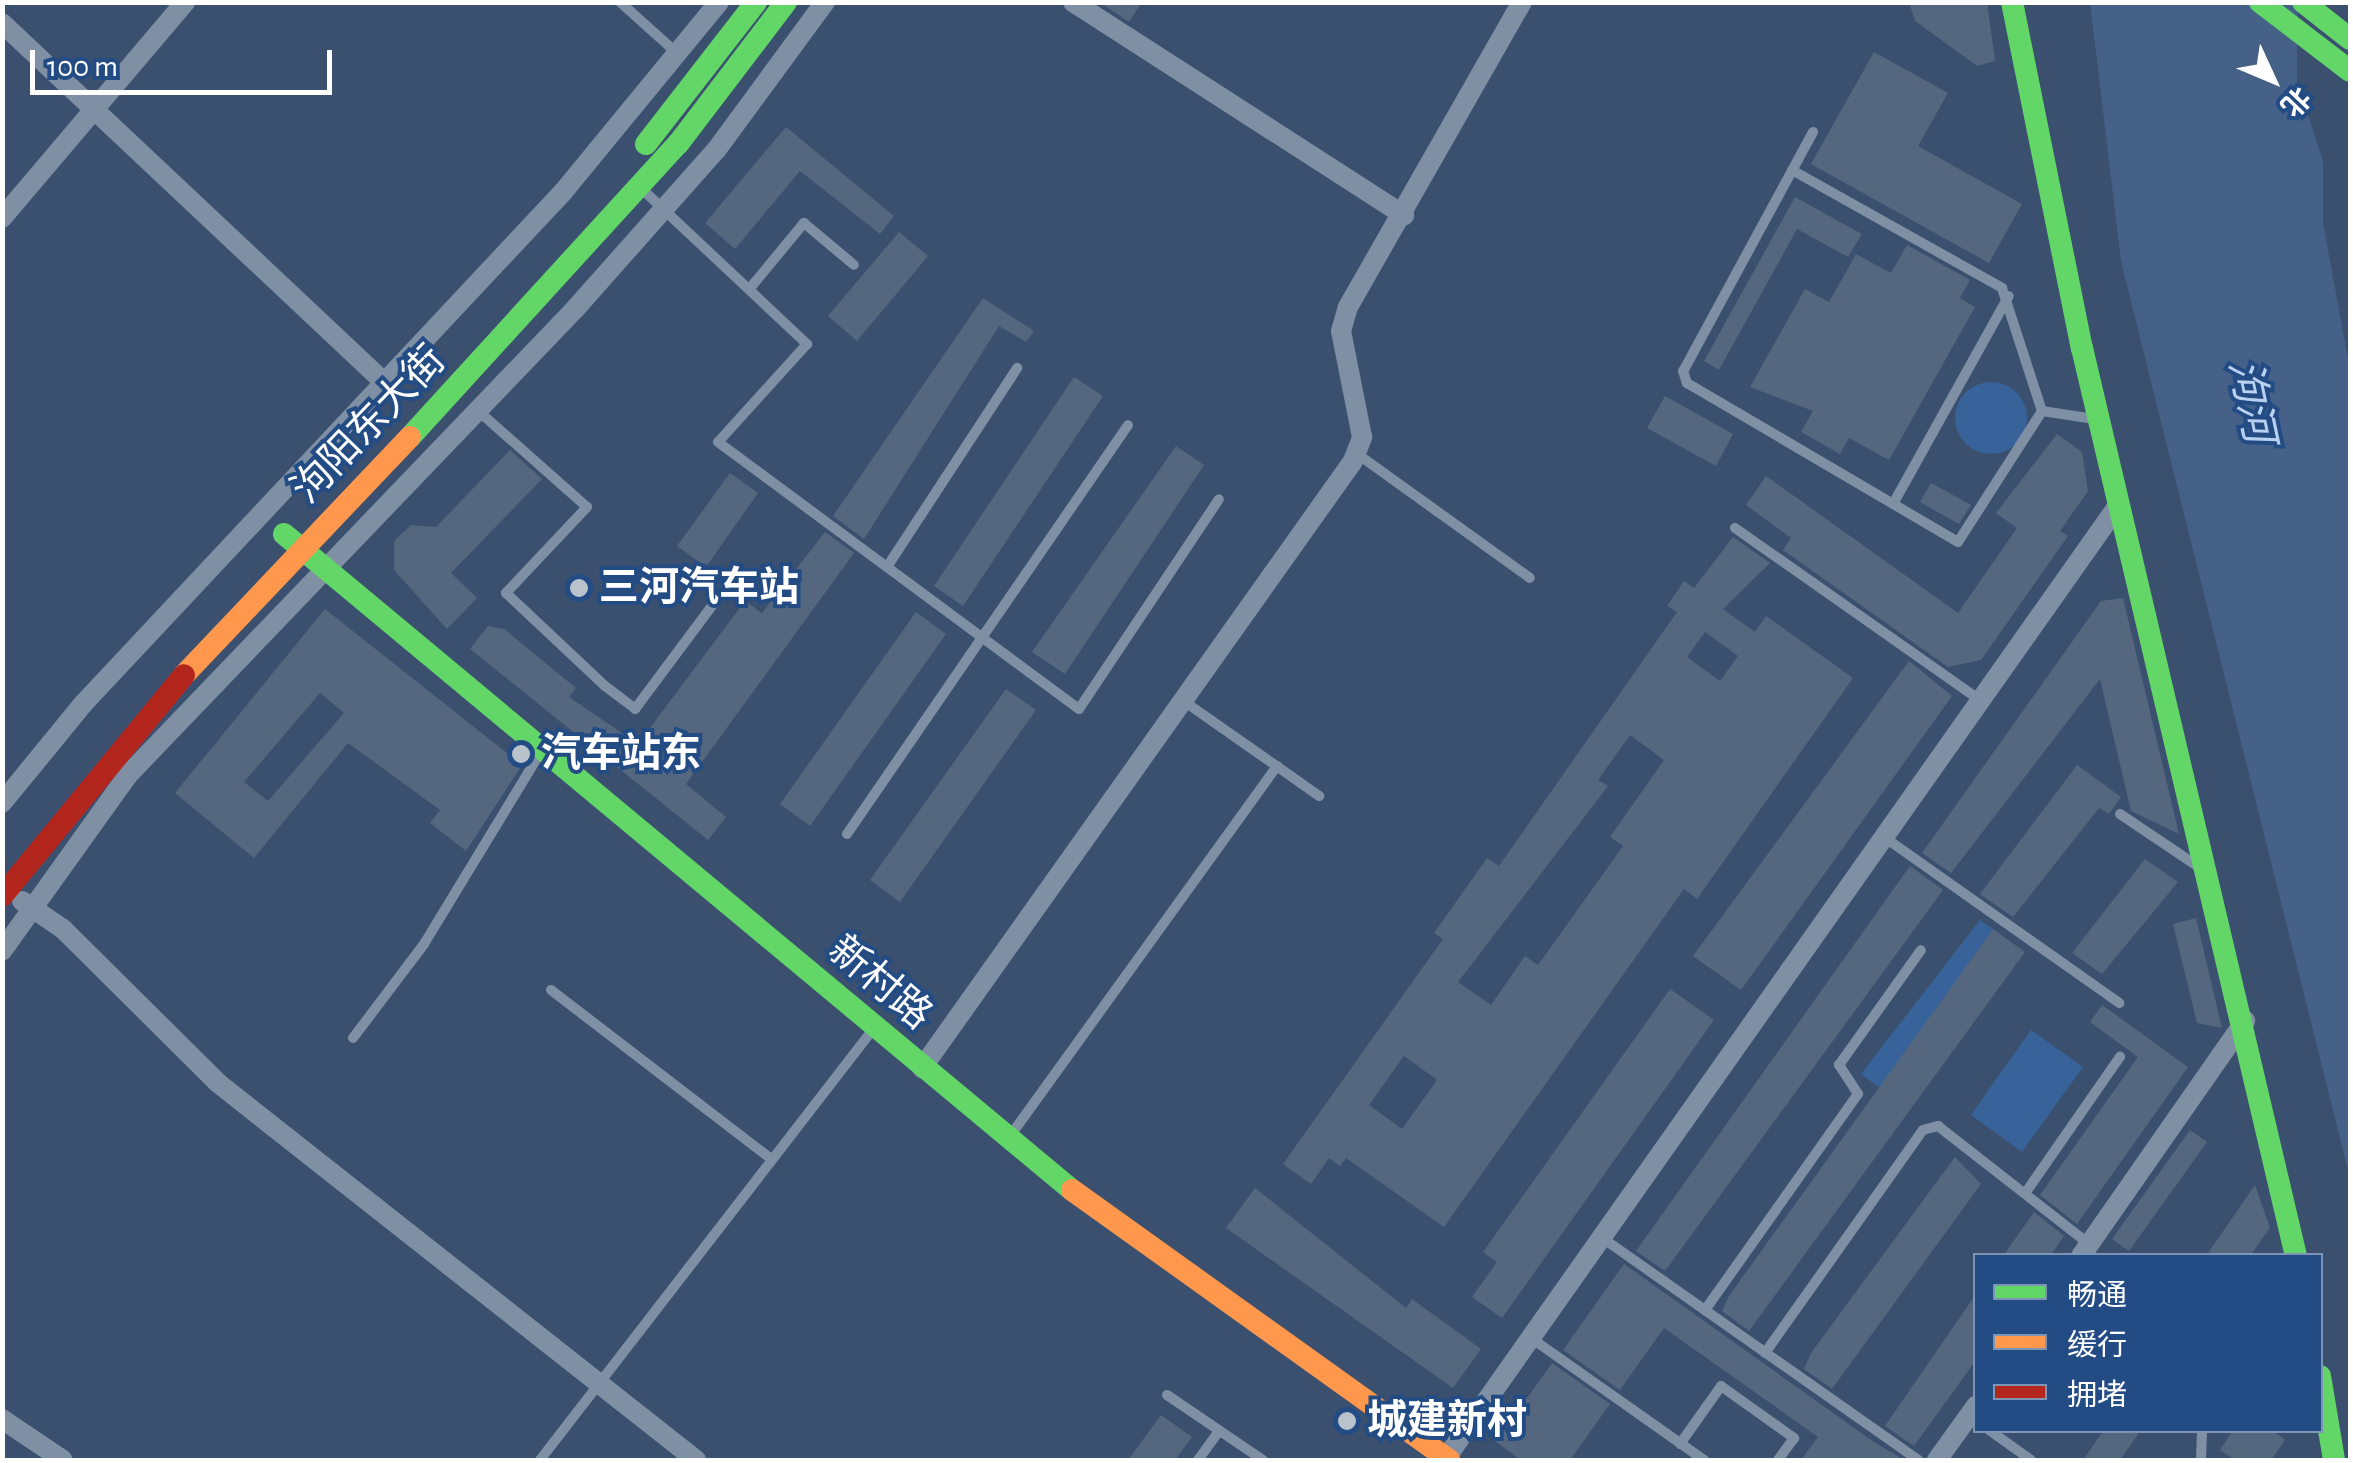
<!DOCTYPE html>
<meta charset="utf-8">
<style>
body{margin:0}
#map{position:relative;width:2353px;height:1463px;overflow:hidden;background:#3a506e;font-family:"Alegreya Sans","Noto Sans SC",sans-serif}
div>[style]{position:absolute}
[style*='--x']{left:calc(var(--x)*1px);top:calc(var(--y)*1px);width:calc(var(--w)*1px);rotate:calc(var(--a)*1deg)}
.green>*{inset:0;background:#38639a}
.round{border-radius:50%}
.water>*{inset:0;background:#456188}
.building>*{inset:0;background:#55677f}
.lane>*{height:10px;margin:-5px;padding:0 5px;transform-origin:5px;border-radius:5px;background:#8090a4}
.street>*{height:20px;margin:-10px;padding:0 10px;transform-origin:10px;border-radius:10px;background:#8090a4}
.fast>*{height:22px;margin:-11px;padding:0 11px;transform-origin:11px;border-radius:11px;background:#63d668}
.slow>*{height:22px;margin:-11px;padding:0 11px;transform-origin:11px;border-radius:11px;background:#ff974d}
.jam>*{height:22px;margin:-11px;padding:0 11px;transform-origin:11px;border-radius:11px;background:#b3261e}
.dots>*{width:28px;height:28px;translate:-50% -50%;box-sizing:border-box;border:5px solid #244c84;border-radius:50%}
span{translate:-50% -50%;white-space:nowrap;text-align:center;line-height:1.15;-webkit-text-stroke:8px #244c84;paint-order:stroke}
.street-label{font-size:40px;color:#fff}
.poi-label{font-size:40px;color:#fff;font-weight:700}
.left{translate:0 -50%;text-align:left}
.water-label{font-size:42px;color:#b9d1f0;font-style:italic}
.frame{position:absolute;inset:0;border:5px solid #fff;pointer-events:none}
.legend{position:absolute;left:1973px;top:1253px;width:350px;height:180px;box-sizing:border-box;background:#244c84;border:2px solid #7c94b5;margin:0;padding:12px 18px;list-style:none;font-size:30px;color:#fff}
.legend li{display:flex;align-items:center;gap:20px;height:50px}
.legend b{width:50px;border:2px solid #7c94b5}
.north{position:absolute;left:2223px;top:30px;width:100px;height:100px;-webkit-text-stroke:8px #244c84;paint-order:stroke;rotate:134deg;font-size:28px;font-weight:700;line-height:40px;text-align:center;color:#fff}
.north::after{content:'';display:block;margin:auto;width:35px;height:45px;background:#fff;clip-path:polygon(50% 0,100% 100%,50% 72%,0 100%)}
.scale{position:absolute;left:30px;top:50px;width:302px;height:45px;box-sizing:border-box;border:5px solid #fff;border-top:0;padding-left:12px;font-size:30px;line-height:35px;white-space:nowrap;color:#fff;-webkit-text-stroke:8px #244c84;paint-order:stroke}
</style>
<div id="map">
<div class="green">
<div class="round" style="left:1955px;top:382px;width:72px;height:72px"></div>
<div style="clip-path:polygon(1980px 920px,1993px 929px,1880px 1088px,1861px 1074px)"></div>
<div style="clip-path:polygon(2031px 1030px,2083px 1067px,2022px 1152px,1971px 1115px)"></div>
</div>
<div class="water">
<div style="clip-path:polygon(2090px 3px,2298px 3px,2297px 81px,2323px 161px,2323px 223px,2350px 369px,2350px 1178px,2121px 261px)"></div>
</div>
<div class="building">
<div style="clip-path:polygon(1099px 2px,1142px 2px,1129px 22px)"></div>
<div style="clip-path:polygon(1909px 2px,1987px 2px,1995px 61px,1977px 66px,1915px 21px)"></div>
<div style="clip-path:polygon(1874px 52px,1948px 93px,1918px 146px,2022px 204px,1989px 263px,1811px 164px)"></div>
<div style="clip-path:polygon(786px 127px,894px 216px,880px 234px,800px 171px,735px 249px,705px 223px)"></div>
<div style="clip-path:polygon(1795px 197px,1862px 234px,1848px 257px,1797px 229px,1719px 370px,1704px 361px)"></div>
<div style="clip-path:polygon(899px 232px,928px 256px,857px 341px,828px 316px)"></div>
<div style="clip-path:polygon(1907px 245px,1970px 280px,1960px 298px,1975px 307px,1889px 460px,1849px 438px,1840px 454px,1801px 432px,1813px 411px,1750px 387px,1805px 289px,1829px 302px,1856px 254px,1891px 273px)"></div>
<div style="clip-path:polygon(983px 298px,1034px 331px,1026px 342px,999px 326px,864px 539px,833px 516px)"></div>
<div style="clip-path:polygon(1074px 377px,1103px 396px,963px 606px,934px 586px)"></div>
<div style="clip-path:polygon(1665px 396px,1733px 434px,1716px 466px,1647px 428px)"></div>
<div style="clip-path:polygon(2057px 434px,2082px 452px,2088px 491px,2060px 531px,2068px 536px,1981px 660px,1948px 667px,1783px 550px,1791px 538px,1746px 505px,1766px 476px,1958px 613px,2017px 528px,1996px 513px)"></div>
<div style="clip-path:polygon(1176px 446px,1204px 465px,1065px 674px,1032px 652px)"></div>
<div style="clip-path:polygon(510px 450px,542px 479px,451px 573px,477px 598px,447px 629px,394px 570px,394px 541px,411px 525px,436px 527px)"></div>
<div style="clip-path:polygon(730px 473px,758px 493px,706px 567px,677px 546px)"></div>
<div style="clip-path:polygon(1931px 483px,1971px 505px,1959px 524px,1920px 502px)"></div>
<div style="clip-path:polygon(825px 532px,854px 553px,686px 784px,726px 817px,708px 840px,470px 649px,488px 626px,504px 629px,576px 688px,569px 697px,638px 744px,745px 601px,762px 613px)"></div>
<div style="clip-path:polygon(evenodd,1733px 537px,1770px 563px,1723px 609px,1755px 632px,1766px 616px,1853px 678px,1697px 899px,1684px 889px,1444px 1227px,1346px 1158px,1340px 1166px,1329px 1158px,1311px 1184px,1283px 1164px,1443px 939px,1434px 933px,1487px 858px,1499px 866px,1677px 612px,1667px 606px,1684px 581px,1694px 588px,1733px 537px,1705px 632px,1738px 656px,1720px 681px,1687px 657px,1705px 632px,1733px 537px,1630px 735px,1664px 760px,1610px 837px,1623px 846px,1538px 965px,1525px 956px,1491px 1005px,1458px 982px,1608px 786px,1598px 780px,1630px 735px,1733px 537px,1404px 1056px,1437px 1080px,1402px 1129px,1369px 1105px,1404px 1056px)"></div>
<div style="clip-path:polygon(2123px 598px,2179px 834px,2131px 811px,2100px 679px,1951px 873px,1922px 853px,2101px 601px)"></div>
<div style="clip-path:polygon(evenodd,325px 609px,522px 765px,466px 851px,430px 823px,440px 810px,348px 743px,254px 858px,175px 793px,325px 609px,320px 693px,344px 713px,268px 801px,244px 782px,320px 693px)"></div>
<div style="clip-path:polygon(916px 612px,946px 634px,810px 826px,780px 804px)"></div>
<div style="clip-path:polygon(1909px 661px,1952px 696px,1741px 990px,1693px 956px)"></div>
<div style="clip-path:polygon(1006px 689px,1036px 710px,900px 902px,870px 880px)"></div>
<div style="clip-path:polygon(2077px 765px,2121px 797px,2109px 814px,2099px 808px,2013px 917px,1980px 894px)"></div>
<div style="clip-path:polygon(2145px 859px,2178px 882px,2102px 974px,2072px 953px)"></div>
<div style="clip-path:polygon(1910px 866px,1943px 890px,1665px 1271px,1636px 1251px)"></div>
<div style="clip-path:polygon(2196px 918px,2222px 1028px,2197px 1023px,2173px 924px)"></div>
<div style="clip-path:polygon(1993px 929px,2025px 952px,1749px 1331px,1722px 1311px,1729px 1296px)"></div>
<div style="clip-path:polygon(1670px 989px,1714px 1020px,1502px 1318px,1472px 1297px,1497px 1262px,1483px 1252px)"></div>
<div style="clip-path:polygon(2102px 1005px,2188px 1067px,2077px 1224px,2040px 1195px,2138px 1057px,2090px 1022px)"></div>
<div style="clip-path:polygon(2190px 1130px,2207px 1142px,2129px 1251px,2112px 1239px)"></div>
<div style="clip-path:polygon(1955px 1157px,1981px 1184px,1832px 1389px,1804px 1369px,1811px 1353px)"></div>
<div style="clip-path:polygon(2255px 1185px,2270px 1228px,2259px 1243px,2250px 1256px,2206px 1256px)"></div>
<div style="clip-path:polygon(1255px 1188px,1406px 1308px,1412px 1299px,1481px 1349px,1453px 1388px,1226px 1228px)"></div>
<div style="clip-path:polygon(2034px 1212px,2064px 1236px,2050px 1256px,2003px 1256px)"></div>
<div style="clip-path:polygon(1624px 1264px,1874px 1442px,1904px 1460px,1801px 1460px,1818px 1437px,1664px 1328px,1620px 1390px,1563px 1350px)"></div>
<div style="clip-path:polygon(1976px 1294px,1976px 1360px,1914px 1446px,1885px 1426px)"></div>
<div style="clip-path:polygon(1552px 1363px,1610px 1404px,1570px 1460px,1521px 1460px,1496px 1442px)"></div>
<div style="clip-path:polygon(1161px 1415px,1192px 1437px,1175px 1460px,1128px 1460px)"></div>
<div style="clip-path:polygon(2104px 1430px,2141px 1430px,2120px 1460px,2083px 1460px)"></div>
<div style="clip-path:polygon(2233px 1430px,2272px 1430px,2285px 1440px,2271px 1460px,2235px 1460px,2220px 1450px)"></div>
</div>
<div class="lane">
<div style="--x:620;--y:2;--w:79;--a:41.9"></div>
<div style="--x:1813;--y:132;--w:272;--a:118.5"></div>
<div style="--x:1683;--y:371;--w:13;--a:72"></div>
<div style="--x:1687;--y:383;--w:314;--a:30.4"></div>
<div style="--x:1958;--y:542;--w:156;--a:-57.3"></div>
<div style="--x:2042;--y:411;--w:53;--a:8.7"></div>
<div style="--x:1792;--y:170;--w:241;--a:29.3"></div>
<div style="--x:2002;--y:288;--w:129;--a:72"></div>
<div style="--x:644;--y:191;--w:224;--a:43.2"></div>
<div style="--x:807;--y:344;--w:132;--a:132.2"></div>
<div style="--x:718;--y:442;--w:449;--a:36.5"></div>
<div style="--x:1079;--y:709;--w:252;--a:-56.3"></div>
<div style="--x:751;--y:287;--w:83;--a:-50.4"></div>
<div style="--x:804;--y:223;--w:65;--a:40"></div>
<div style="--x:475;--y:408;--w:149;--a:41.5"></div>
<div style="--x:587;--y:507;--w:118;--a:133.3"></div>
<div style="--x:506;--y:593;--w:136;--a:43.2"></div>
<div style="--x:605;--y:686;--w:38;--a:37"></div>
<div style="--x:635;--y:709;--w:137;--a:-53.3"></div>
<div style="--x:1356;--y:453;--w:214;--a:35.7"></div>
<div style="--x:1893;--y:504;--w:238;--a:-60.9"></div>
<div style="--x:1735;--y:528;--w:299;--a:35.1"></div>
<div style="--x:887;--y:567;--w:238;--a:-56.8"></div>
<div style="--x:1185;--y:702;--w:164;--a:35"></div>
<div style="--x:2120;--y:814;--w:95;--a:33.9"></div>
<div style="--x:847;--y:834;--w:496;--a:-55.5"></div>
<div style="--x:1884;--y:837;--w:288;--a:35.2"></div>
<div style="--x:551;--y:990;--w:277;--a:37.5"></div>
<div style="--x:353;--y:1038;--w:118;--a:-52.9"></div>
<div style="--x:424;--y:944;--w:227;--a:-58.7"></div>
<div style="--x:1008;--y:1139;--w:460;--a:-54.2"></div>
<div style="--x:2026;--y:1192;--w:165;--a:-55.2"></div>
<div style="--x:1601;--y:1237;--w:388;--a:35.1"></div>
<div style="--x:1705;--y:1310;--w:265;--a:-54.7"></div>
<div style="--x:1858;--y:1094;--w:35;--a:-123"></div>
<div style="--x:1839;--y:1065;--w:141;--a:-54.5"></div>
<div style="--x:1531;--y:1338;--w:212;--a:35.2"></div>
<div style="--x:1765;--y:1353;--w:273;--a:-54.7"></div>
<div style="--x:1923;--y:1130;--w:16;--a:-15"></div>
<div style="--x:1938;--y:1126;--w:192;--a:38"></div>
<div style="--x:1167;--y:1395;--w:116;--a:34.1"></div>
<div style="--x:1989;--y:1430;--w:52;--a:35.5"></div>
<div style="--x:1680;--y:1444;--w:71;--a:-54.7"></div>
<div style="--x:1721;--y:1386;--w:90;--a:35.5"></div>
<div style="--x:1794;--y:1438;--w:27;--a:126"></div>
<div style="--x:540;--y:1460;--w:546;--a:-52.29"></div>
<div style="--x:1198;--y:1460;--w:36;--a:-54"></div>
<div style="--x:2201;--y:1460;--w:30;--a:-88"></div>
</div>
<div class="street">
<div style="--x:1073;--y:2;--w:394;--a:32.8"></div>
<div style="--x:2;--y:23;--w:527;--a:43.23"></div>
<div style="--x:2;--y:218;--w:283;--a:-49.7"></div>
<div style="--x:2;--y:803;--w:128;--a:-50.7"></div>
<div style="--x:83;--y:704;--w:702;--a:-46.85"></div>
<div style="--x:563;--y:192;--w:246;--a:-50.6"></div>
<div style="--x:22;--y:901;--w:50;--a:34.3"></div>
<div style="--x:63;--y:929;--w:218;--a:44.8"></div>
<div style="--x:218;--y:1083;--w:609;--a:38.26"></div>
<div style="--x:2;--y:951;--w:216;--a:-54.4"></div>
<div style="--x:128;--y:775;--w:646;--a:-46.19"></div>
<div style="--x:575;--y:309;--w:214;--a:-48.4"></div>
<div style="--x:717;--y:149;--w:182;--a:-53.7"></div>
<div style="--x:922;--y:1068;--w:744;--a:-54.62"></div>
<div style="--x:1353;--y:461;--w:26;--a:-69"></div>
<div style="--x:1362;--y:437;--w:108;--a:-101.2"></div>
<div style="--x:1341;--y:331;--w:25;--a:-74"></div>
<div style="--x:1348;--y:307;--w:351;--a:-60.3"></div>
<div style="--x:2081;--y:1256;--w:287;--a:-55.1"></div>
<div style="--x:2;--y:1419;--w:73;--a:33.9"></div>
<div style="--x:1446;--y:1458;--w:1167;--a:-54.8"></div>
<div style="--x:1937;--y:1460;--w:67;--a:-54.2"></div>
</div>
<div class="fast">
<div style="--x:2012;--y:2;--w:353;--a:78.6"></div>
<div style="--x:2082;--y:348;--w:933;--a:76.74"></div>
<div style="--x:2260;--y:2;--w:113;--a:37.5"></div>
<div style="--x:2303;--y:2;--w:60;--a:38.2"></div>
<div style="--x:646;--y:144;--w:180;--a:-52.2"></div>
<div style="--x:410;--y:437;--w:397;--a:-47.6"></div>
<div style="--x:678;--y:144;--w:178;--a:-52.7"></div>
<div style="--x:284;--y:534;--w:1025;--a:39.78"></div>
<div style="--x:2320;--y:1376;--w:85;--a:80.5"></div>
</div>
<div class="slow">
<div style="--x:184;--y:675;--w:328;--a:-46.5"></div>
<div style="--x:1072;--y:1190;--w:464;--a:35.6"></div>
</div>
<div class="jam">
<div style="--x:2;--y:896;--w:286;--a:-50.5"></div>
</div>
<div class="dots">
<div style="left:579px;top:588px;background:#bac2cc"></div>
<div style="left:521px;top:754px;background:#bac2cc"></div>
<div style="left:1347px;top:1421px;background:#bac2cc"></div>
</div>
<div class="street-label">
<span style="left:369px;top:425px;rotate:-46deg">泃阳东大街</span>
<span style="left:880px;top:983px;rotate:40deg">新村路</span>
</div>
<div class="poi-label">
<span class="left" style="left:599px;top:588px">三河汽车站</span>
<span class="left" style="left:541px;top:754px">汽车站东</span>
<span class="left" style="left:1367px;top:1421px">城建新村</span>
</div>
<div class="water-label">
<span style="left:2251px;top:401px;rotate:78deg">泃河</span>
</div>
<div class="frame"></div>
<ul class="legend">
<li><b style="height:12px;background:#63d668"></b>畅通</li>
<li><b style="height:12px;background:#ff974d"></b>缓行</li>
<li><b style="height:12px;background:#b3261e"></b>拥堵</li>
</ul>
<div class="north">北</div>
<div class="scale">100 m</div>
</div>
